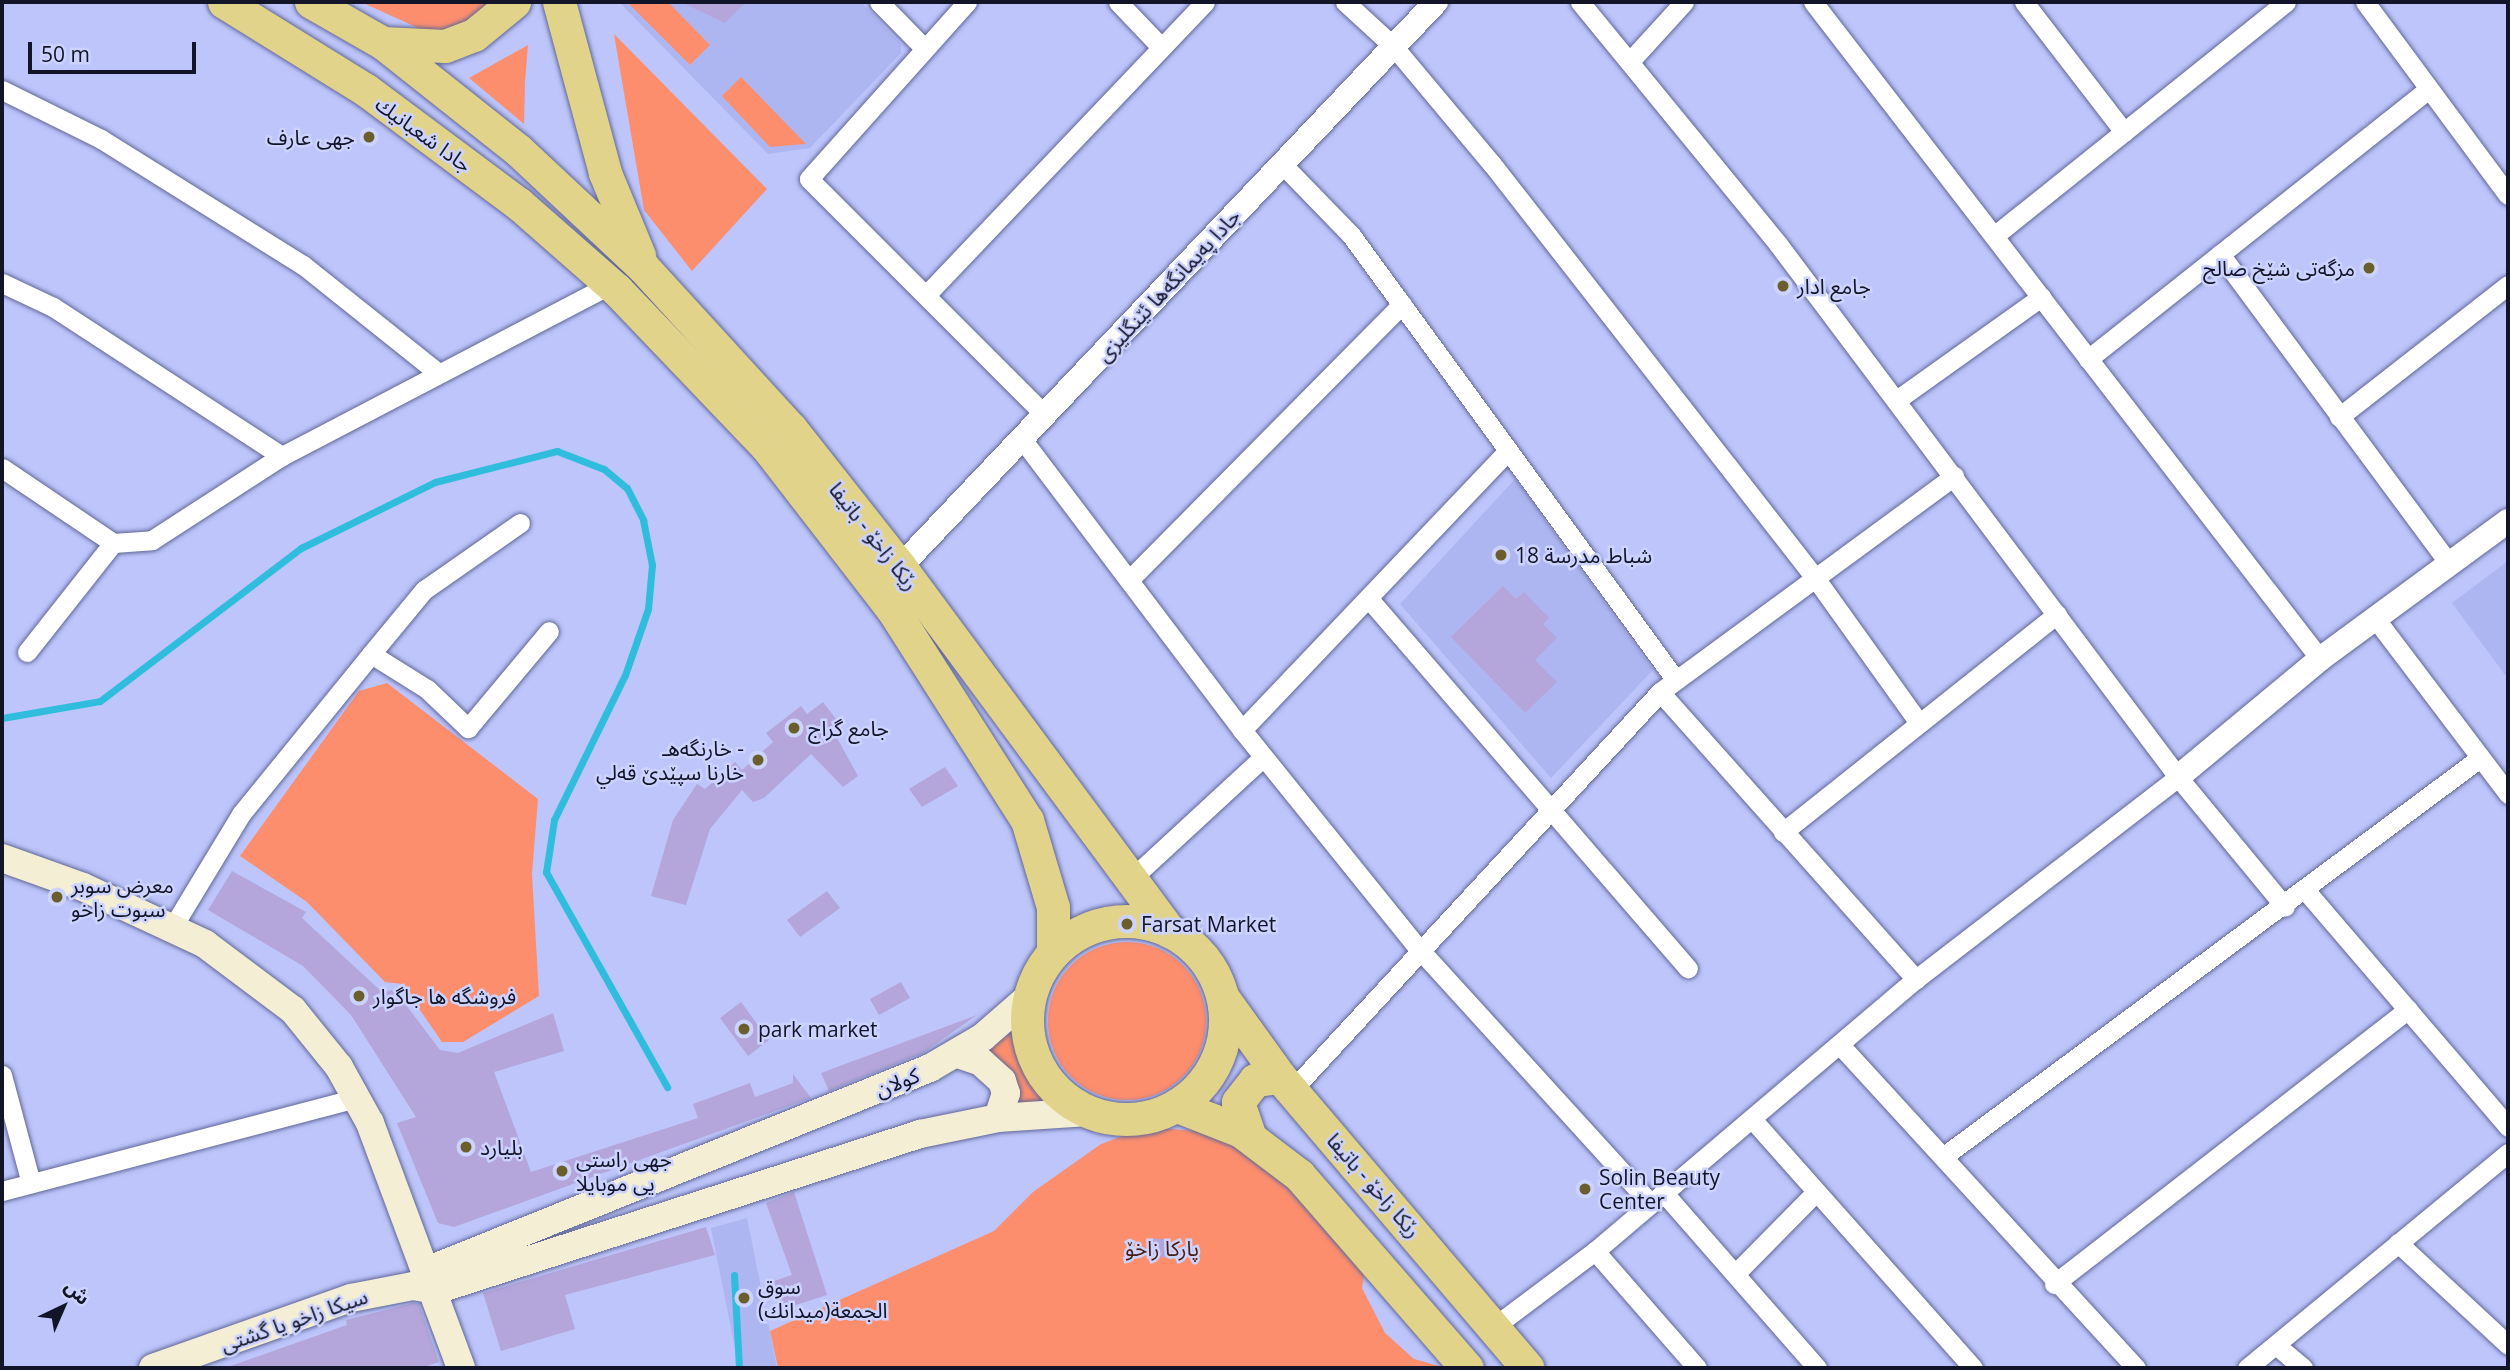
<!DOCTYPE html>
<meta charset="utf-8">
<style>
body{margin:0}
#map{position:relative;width:2510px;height:1370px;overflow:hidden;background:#bdc5fb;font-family:"Open Sans","Noto Sans Arabic",sans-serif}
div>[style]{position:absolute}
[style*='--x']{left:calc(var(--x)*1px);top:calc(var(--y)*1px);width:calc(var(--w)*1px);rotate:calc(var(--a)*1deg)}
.built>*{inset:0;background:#aeb6f1}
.green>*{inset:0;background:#fc8e6e}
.round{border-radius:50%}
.stream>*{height:7px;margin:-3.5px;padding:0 3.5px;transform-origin:3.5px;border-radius:3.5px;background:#30bddd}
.building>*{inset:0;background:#b4a6da}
.roads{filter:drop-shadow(0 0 2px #616797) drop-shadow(0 0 2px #616797)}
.minor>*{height:19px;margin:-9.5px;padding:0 9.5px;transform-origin:9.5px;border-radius:9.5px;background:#fff}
.tertiary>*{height:24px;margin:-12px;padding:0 12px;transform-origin:12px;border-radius:12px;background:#fff}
.secondary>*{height:28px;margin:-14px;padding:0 14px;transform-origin:14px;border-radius:14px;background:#f4eed4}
.trunk>*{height:33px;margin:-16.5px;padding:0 16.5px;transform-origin:16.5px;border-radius:16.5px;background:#e2d38b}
.trunk>.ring{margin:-16.5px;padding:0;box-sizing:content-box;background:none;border:33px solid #e2d38b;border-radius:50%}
.dots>*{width:19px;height:19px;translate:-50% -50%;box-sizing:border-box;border:4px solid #ccd3ff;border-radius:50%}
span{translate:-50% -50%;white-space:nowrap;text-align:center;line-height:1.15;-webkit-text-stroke:5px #ccd3ff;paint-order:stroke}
.street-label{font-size:21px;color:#121427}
.poi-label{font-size:21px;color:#121427}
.right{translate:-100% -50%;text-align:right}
.left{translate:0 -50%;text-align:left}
.park-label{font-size:21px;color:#481b0d}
.frame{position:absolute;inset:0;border:4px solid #121427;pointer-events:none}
.north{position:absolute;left:28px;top:1272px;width:70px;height:70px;-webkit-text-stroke:5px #ccd3ff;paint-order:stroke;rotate:44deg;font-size:19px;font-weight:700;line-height:28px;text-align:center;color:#121427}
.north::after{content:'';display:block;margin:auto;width:24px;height:32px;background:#121427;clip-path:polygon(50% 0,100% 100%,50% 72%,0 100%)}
.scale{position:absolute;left:28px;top:42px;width:168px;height:32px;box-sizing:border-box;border:4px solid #121427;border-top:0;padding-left:9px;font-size:21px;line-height:24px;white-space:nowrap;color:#121427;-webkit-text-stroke:5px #ccd3ff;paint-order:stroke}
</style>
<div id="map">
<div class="built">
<div style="clip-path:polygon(619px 2px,861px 2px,901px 44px,901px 53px,810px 148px,768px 154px)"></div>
<div style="clip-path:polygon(1515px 479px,1653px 670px,1551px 778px,1400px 604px)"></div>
<div style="clip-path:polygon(2508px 561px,2508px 679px,2452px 603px)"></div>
<div style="clip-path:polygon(747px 1218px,777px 1368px,739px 1368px,711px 1228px)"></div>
</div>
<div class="green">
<div style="clip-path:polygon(361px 2px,507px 2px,473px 28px,429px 33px)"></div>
<div style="clip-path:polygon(627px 2px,668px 2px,710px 45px,690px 65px)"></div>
<div style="clip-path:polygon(614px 34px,767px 189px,692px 271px,644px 210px)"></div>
<div style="clip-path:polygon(528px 45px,525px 82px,524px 124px,469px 78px)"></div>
<div style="clip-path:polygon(741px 77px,806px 144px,770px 147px,722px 96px)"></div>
<div style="clip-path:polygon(387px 683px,538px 799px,532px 874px,539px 996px,463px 1042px,442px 1042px,402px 984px,385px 982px,307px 902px,240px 856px,359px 691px)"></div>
<div class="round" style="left:1048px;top:942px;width:158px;height:158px"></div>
<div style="clip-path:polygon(1017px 1023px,1020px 1056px,1038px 1089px,1058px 1103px,1009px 1108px,976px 1052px)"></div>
<div style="clip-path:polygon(1147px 1127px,1208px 1132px,1266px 1163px,1365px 1270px,1362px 1288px,1385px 1333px,1414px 1359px,1446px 1368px,778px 1368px,770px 1331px,994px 1231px,1033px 1192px,1101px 1144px)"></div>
</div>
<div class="stream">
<div style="--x:2;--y:718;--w:99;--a:-9.8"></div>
<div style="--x:100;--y:701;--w:253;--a:-37.3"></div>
<div style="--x:301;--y:548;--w:149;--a:-26.2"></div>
<div style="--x:435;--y:482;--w:126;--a:-14.3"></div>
<div style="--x:557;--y:451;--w:50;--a:21"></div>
<div style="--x:604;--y:469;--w:30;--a:40"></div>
<div style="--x:627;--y:488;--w:36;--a:63"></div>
<div style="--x:643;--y:520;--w:46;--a:78.7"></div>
<div style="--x:652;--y:565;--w:44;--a:95.2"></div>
<div style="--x:648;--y:609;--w:70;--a:109.2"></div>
<div style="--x:625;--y:675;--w:161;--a:116.1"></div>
<div style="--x:554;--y:820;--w:53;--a:98.7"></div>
<div style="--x:546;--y:872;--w:247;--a:60.6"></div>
<div style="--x:734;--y:1275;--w:93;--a:86.9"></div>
</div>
<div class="building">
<div style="clip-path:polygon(681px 2px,746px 2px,725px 23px)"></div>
<div style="clip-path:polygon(1503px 586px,1516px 599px,1524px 592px,1549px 618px,1543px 624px,1557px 638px,1535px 660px,1557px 682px,1525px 713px,1451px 637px)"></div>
<div style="clip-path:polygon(823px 702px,839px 723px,832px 729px,858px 776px,843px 787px,811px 754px,764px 798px,753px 802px,742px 790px,710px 829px,686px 905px,651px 896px,673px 820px,697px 784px,705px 789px,735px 762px,742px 770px,773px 742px,766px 733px,801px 706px,807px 714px)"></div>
<div style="clip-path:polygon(945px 767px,958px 786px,922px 807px,909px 789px)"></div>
<div style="clip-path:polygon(232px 871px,306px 912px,302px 918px,383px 993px,394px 989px,440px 1050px,458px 1053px,553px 1013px,564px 1051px,494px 1072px,531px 1172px,698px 1118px,693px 1104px,750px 1083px,755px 1097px,793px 1083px,793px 1074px,811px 1098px,454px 1227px,438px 1223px,397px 1123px,416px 1117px,351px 1015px,303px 966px,208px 910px)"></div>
<div style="clip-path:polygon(827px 891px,840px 908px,800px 937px,787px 920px)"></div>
<div style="clip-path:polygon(901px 982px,910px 998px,879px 1015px,870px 999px)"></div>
<div style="clip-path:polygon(741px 1002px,769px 1040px,748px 1056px,720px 1018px)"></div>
<div style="clip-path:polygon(977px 1015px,923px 1053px,829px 1091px,821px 1073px)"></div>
<div style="clip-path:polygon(794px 1192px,827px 1295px,783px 1309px,774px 1281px,792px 1275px,766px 1203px)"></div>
<div style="clip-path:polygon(706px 1227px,715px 1255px,565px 1295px,575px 1329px,501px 1351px,483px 1293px)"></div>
<div style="clip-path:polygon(1150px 1238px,1169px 1240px,1167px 1258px,1149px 1255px)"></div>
<div style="clip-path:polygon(413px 1303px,419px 1304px,439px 1362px,421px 1368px,225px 1368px,347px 1325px,346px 1320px)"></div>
</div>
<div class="roads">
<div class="minor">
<div style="--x:879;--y:2;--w:64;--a:45.6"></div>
<div style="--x:967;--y:2;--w:237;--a:131.8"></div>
<div style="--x:809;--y:179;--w:334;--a:45"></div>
<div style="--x:1118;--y:2;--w:62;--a:46.3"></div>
<div style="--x:1345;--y:2;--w:67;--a:42.6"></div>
<div style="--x:1394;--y:47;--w:153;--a:50.1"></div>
<div style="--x:1492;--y:164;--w:526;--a:52.02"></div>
<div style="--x:1816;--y:579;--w:177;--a:54.4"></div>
<div style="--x:1580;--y:2;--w:313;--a:50.7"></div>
<div style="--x:1778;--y:244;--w:666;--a:53.11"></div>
<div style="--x:2178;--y:777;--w:168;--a:50.5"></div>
<div style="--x:1813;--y:2;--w:830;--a:52.34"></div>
<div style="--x:2024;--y:2;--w:164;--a:52.4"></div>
<div style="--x:2365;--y:2;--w:240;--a:53.5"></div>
<div style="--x:1632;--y:59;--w:77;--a:-47.6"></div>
<div style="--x:2;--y:90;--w:110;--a:26.3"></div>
<div style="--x:101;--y:139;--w:238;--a:32"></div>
<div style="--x:303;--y:265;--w:170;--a:38.6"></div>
<div style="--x:1282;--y:164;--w:99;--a:45.8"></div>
<div style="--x:1351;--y:235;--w:550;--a:53.88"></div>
<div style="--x:1994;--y:236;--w:374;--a:-38.7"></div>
<div style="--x:2220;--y:254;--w:383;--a:53.5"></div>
<div style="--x:2;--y:283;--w:56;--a:25.2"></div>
<div style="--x:53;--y:307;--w:273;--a:33.1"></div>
<div style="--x:927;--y:294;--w:403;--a:-46.4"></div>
<div style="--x:2088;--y:359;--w:435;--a:-38.4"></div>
<div style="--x:1898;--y:399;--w:176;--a:-35.5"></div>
<div style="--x:2339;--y:417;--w:214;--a:-38"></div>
<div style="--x:1022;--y:439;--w:365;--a:52.9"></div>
<div style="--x:1242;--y:730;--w:282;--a:51.1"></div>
<div style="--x:1419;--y:949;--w:343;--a:47.7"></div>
<div style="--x:2;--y:468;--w:134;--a:34"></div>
<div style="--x:113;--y:543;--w:39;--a:-4"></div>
<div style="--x:152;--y:540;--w:155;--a:-32.9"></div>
<div style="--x:282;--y:456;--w:371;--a:-27.6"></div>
<div style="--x:1129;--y:580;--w:388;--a:-45.3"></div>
<div style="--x:1369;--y:599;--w:488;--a:49.2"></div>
<div style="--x:2375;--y:618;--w:221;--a:52.9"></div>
<div style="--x:27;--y:652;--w:139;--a:-51.7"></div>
<div style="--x:371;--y:654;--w:83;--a:-50.4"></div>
<div style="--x:424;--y:590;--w:117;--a:-34.9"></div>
<div style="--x:1660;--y:692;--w:385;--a:48.3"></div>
<div style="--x:1242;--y:730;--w:384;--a:-46.4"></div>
<div style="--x:1783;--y:832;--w:350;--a:-38.5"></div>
<div style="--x:1131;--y:879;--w:180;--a:-42.7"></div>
<div style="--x:2306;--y:891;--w:311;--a:49.4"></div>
<div style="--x:172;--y:928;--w:133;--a:-58.8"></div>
<div style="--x:241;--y:814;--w:206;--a:-50.9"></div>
<div style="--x:371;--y:654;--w:66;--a:32"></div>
<div style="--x:427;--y:689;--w:57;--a:43.6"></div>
<div style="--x:468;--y:728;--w:126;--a:-50.1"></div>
<div style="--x:1840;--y:1045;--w:438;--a:47.5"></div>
<div style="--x:2;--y:1075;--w:112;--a:75"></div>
<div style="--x:1292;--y:1090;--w:542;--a:-47.24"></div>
<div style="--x:1660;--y:692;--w:365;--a:-36.3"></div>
<div style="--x:1752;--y:1119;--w:333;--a:48.4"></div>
<div style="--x:1944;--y:1156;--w:668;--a:-36.6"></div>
<div style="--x:2;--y:1191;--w:367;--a:-14.7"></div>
<div style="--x:1663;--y:1192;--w:234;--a:48.8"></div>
<div style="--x:2398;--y:1243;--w:150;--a:42.8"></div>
<div style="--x:1595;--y:1251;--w:155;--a:48.9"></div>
<div style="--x:1735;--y:1274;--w:115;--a:-45.4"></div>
<div style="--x:2054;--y:1284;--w:448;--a:-37.8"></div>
<div style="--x:1495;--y:1326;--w:125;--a:-36.9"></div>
<div style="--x:1595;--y:1251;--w:421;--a:-40.3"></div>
<div style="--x:1916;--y:979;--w:331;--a:-37.6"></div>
<div style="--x:2277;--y:1346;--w:34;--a:40"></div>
<div style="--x:2247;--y:1368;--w:338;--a:-39.5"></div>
</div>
<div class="tertiary">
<div style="--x:900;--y:567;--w:779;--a:-46.51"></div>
<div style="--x:2178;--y:777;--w:185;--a:-39.7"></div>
<div style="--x:2320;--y:659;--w:233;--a:-36.3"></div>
</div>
<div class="secondary">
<div style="--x:2;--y:858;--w:86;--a:19.7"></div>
<div style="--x:83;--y:887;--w:135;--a:25"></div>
<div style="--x:205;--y:944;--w:110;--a:36.9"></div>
<div style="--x:293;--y:1010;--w:73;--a:51.1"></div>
<div style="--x:339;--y:1067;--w:64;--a:61"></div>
<div style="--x:370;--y:1123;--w:261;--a:69.6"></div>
<div style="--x:958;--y:1054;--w:24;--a:19"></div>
<div style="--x:981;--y:1062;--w:28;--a:42"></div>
<div style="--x:1002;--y:1081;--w:13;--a:72"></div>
<div style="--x:1006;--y:1093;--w:26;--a:108"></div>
<div style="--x:429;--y:1270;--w:540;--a:-21.96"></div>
<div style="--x:930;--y:1068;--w:61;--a:-30.3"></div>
<div style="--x:983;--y:1037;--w:62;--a:-41.1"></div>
<div style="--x:153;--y:1368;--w:210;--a:-19.5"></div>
<div style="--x:351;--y:1298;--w:63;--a:-11"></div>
<div style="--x:413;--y:1286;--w:23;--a:10"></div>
<div style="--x:436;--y:1290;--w:509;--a:-17.86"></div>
<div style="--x:920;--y:1134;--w:80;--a:-11.6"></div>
<div style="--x:998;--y:1118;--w:90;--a:-3.8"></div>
</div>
<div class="trunk">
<div style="--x:224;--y:2;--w:167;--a:31.8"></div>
<div style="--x:366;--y:90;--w:191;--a:36.7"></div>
<div style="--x:519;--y:204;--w:130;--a:41.3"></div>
<div style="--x:617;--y:290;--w:217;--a:46.3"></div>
<div style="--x:767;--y:447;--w:206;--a:52.3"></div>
<div style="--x:893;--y:610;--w:249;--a:57.5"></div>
<div style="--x:1027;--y:820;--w:91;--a:73.4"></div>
<div style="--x:1053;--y:907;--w:45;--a:90"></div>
<div style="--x:311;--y:2;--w:83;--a:29.7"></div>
<div style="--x:383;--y:43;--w:172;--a:38.4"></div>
<div style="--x:518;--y:150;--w:171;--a:43.1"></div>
<div style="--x:643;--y:267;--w:219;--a:47.6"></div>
<div style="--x:791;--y:429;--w:176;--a:51.7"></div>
<div style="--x:900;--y:567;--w:453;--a:53.5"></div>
<div style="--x:559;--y:2;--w:177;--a:74.9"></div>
<div style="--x:605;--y:173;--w:89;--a:67.5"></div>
<div style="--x:383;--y:43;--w:62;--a:2.8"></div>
<div style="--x:445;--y:46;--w:31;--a:-21"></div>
<div style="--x:474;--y:35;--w:52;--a:-39.5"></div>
<div class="ring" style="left:1027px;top:921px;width:165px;height:165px"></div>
<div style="--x:1223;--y:998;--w:97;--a:54.2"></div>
<div style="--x:1280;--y:1077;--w:382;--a:49.6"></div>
<div style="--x:1177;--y:1106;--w:69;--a:21.3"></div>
<div style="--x:1241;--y:1131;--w:73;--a:37.2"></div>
<div style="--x:1299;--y:1175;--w:256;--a:49"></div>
<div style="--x:1250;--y:1137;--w:37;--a:-109"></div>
<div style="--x:1238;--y:1102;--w:28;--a:-52"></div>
<div style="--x:1255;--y:1080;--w:25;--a:-7"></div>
</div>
</div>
<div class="dots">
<div style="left:369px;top:137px;background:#6a5f2c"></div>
<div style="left:2369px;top:268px;background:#6a5f2c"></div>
<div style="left:1783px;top:286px;background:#6a5f2c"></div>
<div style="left:1501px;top:555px;background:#6a5f2c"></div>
<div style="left:794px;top:728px;background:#6a5f2c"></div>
<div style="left:758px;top:760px;background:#6a5f2c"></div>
<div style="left:57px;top:897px;background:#6a5f2c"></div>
<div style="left:1127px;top:924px;background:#6a5f2c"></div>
<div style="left:359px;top:996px;background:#6a5f2c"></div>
<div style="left:744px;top:1029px;background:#6a5f2c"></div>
<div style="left:466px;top:1147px;background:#6a5f2c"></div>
<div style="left:562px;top:1171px;background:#6a5f2c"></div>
<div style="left:1585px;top:1189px;background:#6a5f2c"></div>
<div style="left:744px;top:1298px;background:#6a5f2c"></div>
</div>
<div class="street-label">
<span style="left:424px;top:134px;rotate:36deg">جادا شعبانيك</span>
<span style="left:1168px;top:285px;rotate:-47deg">جادا په‌يمانگه‌ها ئێنگليزى</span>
<span style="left:874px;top:536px;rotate:52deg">رێکا زاخۆ - باتیفا</span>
<span style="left:897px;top:1082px;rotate:-22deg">كولان</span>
<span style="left:1374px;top:1185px;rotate:49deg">رێکا زاخۆ - باتیفا</span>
<span style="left:294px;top:1320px;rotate:-19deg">سیکا زاخو یا گشتى</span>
</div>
<div class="poi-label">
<span class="right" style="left:355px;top:137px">جهى عارف</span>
<span class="right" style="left:2355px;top:268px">مزگەتی شێخ صالح</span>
<span class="left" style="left:1797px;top:286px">جامع ادار</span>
<span class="left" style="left:1515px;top:555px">18 شباط مدرسة</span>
<span class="left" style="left:808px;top:728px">جامع گراج</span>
<span class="right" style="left:744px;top:760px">خارنگه‌هـ -<br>خارنا سپێدێ قه‌لي</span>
<span class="left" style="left:71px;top:897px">معرض سوبر<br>سبوت زاخو</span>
<span class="left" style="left:1141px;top:924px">Farsat Market</span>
<span class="left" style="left:373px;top:996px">فروشگه ها جاگوار</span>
<span class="left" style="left:758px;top:1029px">park market</span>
<span class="left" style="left:480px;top:1147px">بليارد</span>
<span class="left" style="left:576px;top:1171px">جهى راستى<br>يى موبايلا</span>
<span class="left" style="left:1599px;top:1189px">Solin Beauty<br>Center</span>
<span class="left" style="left:758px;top:1298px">سوق<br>الجمعة(ميدانك)</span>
</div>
<div class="park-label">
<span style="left:1162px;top:1248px">پارکا زاخۆ</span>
</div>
<div class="frame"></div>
<div class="north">ش</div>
<div class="scale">50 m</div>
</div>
